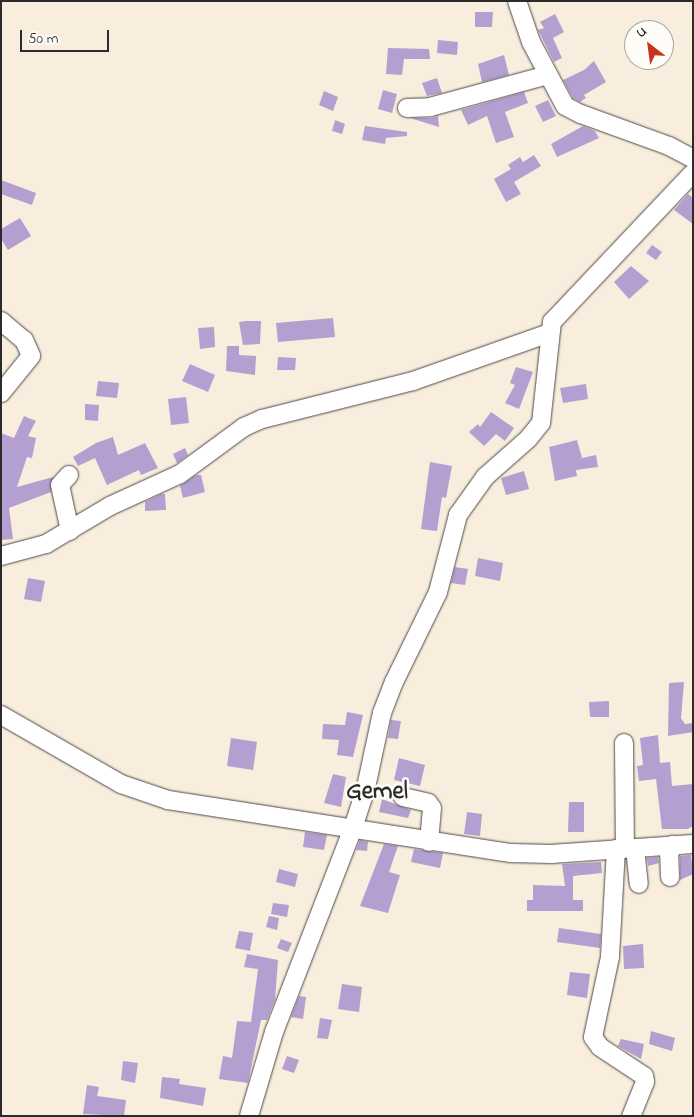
<!DOCTYPE html>
<style>
body{margin:0}
#map{position:relative;width:694px;height:1117px;overflow:hidden;background:#f9eedd;font-family:"Indie Flower",sans-serif}
div>[style]{position:absolute}
[style*='--x']{left:calc(var(--x)*1px);top:calc(var(--y)*1px);width:calc(var(--w)*1px);rotate:calc(var(--a)*1deg)}
.building>*{inset:0;background:#b49fd1}
.roads{filter:drop-shadow(0 0 1px #4a4846) drop-shadow(0 0 1px #4a4846)}
.minor>*{height:18px;margin:-9px;padding:0 9px;transform-origin:9px;border-radius:9px;background:#fff}
span{translate:-50% -50%;white-space:nowrap;text-align:center;line-height:1.15;-webkit-text-stroke:5px #fdfcf7;paint-order:stroke}
.quarter-label{font-size:25px;color:#2b2b2b;font-weight:700}
.frame{position:absolute;inset:0;border:2px solid #2b2b2b;pointer-events:none}
.north{position:absolute;left:624px;top:20px;width:50px;height:50px;box-sizing:border-box;background:#fdfcf7;border:1px solid #a9a8a5;border-radius:50%;rotate:330deg;font-size:14px;font-weight:700;line-height:20px;text-align:center;color:#2b2b2b}
.north::after{content:'';display:block;margin:auto;width:18px;height:22px;background:#c8321e;clip-path:polygon(50% 0,100% 100%,50% 72%,0 100%)}
.scale{position:absolute;left:20px;top:30px;width:89px;height:22px;box-sizing:border-box;border:2px solid #2b2b2b;border-top:0;padding-left:6px;font-size:15px;line-height:18px;white-space:nowrap;color:#2b2b2b;-webkit-text-stroke:4px #fdfcf7;paint-order:stroke}
</style>
<div id="map">
<div class="building">
<div style="clip-path:polygon(475px 12px,493px 12px,492px 27px,475px 27px)"></div>
<div style="clip-path:polygon(555px 14px,564px 32px,553px 38px,562px 58px,554px 62px,538px 30px,544px 28px,540px 22px)"></div>
<div style="clip-path:polygon(438px 40px,458px 42px,457px 55px,437px 53px)"></div>
<div style="clip-path:polygon(388px 48px,429px 49px,430px 59px,404px 59px,402px 75px,386px 74px)"></div>
<div style="clip-path:polygon(504px 55px,509px 75px,482px 82px,478px 64px)"></div>
<div style="clip-path:polygon(594px 61px,606px 82px,584px 95px,586px 98px,580px 102px,573px 98px,563px 80px,584px 70px)"></div>
<div style="clip-path:polygon(437px 78px,442px 93px,427px 96px,422px 83px)"></div>
<div style="clip-path:polygon(383px 90px,397px 94px,392px 113px,378px 109px)"></div>
<div style="clip-path:polygon(324px 91px,338px 97px,333px 111px,319px 105px)"></div>
<div style="clip-path:polygon(524px 92px,528px 103px,505px 112px,514px 137px,496px 143px,487px 116px,468px 125px,461px 110px)"></div>
<div style="clip-path:polygon(548px 100px,556px 116px,543px 122px,535px 106px)"></div>
<div style="clip-path:polygon(438px 116px,439px 127px,410px 118px,431px 118px)"></div>
<div style="clip-path:polygon(335px 120px,345px 124px,342px 134px,332px 131px)"></div>
<div style="clip-path:polygon(365px 126px,407px 132px,407px 136px,386px 138px,385px 144px,362px 140px)"></div>
<div style="clip-path:polygon(583px 126px,595px 131px,599px 138px,557px 157px,551px 144px)"></div>
<div style="clip-path:polygon(534px 155px,541px 166px,514px 182px,521px 194px,506px 202px,494px 179px,511px 169px,508px 165px,520px 157px,523px 162px)"></div>
<div style="clip-path:polygon(1px 180px,36px 193px,32px 205px,1px 194px)"></div>
<div style="clip-path:polygon(688px 194px,693px 198px,693px 224px,674px 210px)"></div>
<div style="clip-path:polygon(20px 218px,31px 236px,8px 250px,1px 239px,1px 229px)"></div>
<div style="clip-path:polygon(652px 245px,662px 252px,656px 260px,646px 253px)"></div>
<div style="clip-path:polygon(631px 266px,649px 281px,629px 299px,614px 282px)"></div>
<div style="clip-path:polygon(333px 318px,335px 337px,278px 342px,276px 323px)"></div>
<div style="clip-path:polygon(246px 321px,261px 321px,260px 344px,243px 345px,239px 322px)"></div>
<div style="clip-path:polygon(214px 327px,215px 347px,200px 349px,198px 328px)"></div>
<div style="clip-path:polygon(227px 346px,239px 346px,239px 355px,256px 356px,255px 375px,226px 371px)"></div>
<div style="clip-path:polygon(278px 357px,296px 358px,295px 370px,277px 370px)"></div>
<div style="clip-path:polygon(190px 364px,215px 375px,208px 392px,182px 381px)"></div>
<div style="clip-path:polygon(516px 367px,533px 372px,519px 409px,505px 403px,515px 385px,510px 383px)"></div>
<div style="clip-path:polygon(98px 381px,119px 383px,117px 398px,96px 396px)"></div>
<div style="clip-path:polygon(586px 384px,588px 399px,563px 403px,560px 388px)"></div>
<div style="clip-path:polygon(186px 397px,189px 423px,171px 425px,168px 399px)"></div>
<div style="clip-path:polygon(85px 404px,99px 405px,98px 421px,85px 420px)"></div>
<div style="clip-path:polygon(491px 412px,514px 428px,505px 441px,496px 434px,484px 446px,469px 432px,478px 424px,480px 427px)"></div>
<div style="clip-path:polygon(24px 416px,36px 421px,28px 436px,36px 438px,32px 458px,27px 457px,17px 487px,53px 477px,51px 492px,9px 508px,13px 539px,1px 540px,1px 433px,14px 438px)"></div>
<div style="clip-path:polygon(113px 437px,118px 455px,145px 443px,158px 468px,141px 475px,139px 470px,107px 485px,95px 458px,78px 466px,73px 457px,96px 443px)"></div>
<div style="clip-path:polygon(577px 440px,582px 458px,596px 455px,598px 467px,576px 470px,577px 476px,555px 481px,549px 447px)"></div>
<div style="clip-path:polygon(185px 448px,188px 455px,177px 463px,173px 454px)"></div>
<div style="clip-path:polygon(430px 462px,452px 466px,446px 498px,442px 497px,437px 531px,421px 529px)"></div>
<div style="clip-path:polygon(524px 471px,529px 489px,506px 495px,501px 478px)"></div>
<div style="clip-path:polygon(196px 475px,201px 475px,205px 492px,183px 498px,180px 486px)"></div>
<div style="clip-path:polygon(161px 494px,165px 494px,166px 510px,145px 511px,145px 502px)"></div>
<div style="clip-path:polygon(478px 558px,503px 563px,500px 581px,475px 576px)"></div>
<div style="clip-path:polygon(455px 567px,468px 569px,465px 585px,451px 583px)"></div>
<div style="clip-path:polygon(28px 578px,45px 581px,41px 602px,24px 599px)"></div>
<div style="clip-path:polygon(684px 682px,681px 718px,685px 724px,693px 723px,693px 732px,668px 736px,669px 683px)"></div>
<div style="clip-path:polygon(609px 701px,609px 717px,590px 717px,589px 702px)"></div>
<div style="clip-path:polygon(347px 712px,363px 715px,353px 757px,337px 755px,339px 740px,322px 739px,323px 724px,345px 725px)"></div>
<div style="clip-path:polygon(391px 720px,401px 721px,398px 739px,388px 738px)"></div>
<div style="clip-path:polygon(658px 735px,660px 763px,670px 762px,672px 786px,693px 784px,693px 826px,688px 829px,662px 829px,656px 779px,639px 781px,637px 766px,643px 765px,640px 738px)"></div>
<div style="clip-path:polygon(231px 738px,257px 742px,253px 770px,227px 766px)"></div>
<div style="clip-path:polygon(399px 758px,425px 765px,420px 786px,394px 780px)"></div>
<div style="clip-path:polygon(333px 774px,346px 777px,341px 807px,324px 803px)"></div>
<div style="clip-path:polygon(382px 799px,411px 810px,408px 818px,379px 812px)"></div>
<div style="clip-path:polygon(569px 802px,584px 802px,584px 832px,568px 832px)"></div>
<div style="clip-path:polygon(467px 812px,482px 814px,480px 836px,464px 834px)"></div>
<div style="clip-path:polygon(305px 832px,327px 835px,324px 850px,303px 847px)"></div>
<div style="clip-path:polygon(360px 840px,368px 842px,367px 851px,356px 850px)"></div>
<div style="clip-path:polygon(384px 844px,398px 846px,389px 872px,400px 875px,388px 913px,360px 906px)"></div>
<div style="clip-path:polygon(414px 849px,443px 853px,440px 868px,411px 862px)"></div>
<div style="clip-path:polygon(691px 855px,693px 874px,680px 880px,680px 856px)"></div>
<div style="clip-path:polygon(658px 857px,659px 863px,648px 866px,647px 858px)"></div>
<div style="clip-path:polygon(601px 862px,602px 873px,573px 876px,573px 900px,583px 900px,583px 911px,527px 911px,527px 900px,533px 900px,533px 885px,565px 886px,562px 864px)"></div>
<div style="clip-path:polygon(279px 869px,298px 874px,295px 887px,276px 882px)"></div>
<div style="clip-path:polygon(273px 903px,289px 905px,287px 917px,271px 914px)"></div>
<div style="clip-path:polygon(269px 916px,279px 918px,277px 930px,266px 927px)"></div>
<div style="clip-path:polygon(559px 928px,601px 934px,600px 948px,557px 942px)"></div>
<div style="clip-path:polygon(239px 931px,253px 933px,250px 951px,235px 948px)"></div>
<div style="clip-path:polygon(281px 939px,292px 943px,288px 952px,277px 948px)"></div>
<div style="clip-path:polygon(643px 944px,644px 968px,624px 969px,623px 946px)"></div>
<div style="clip-path:polygon(247px 954px,278px 960px,275px 1000px,267px 1020px,261px 1020px,248px 1083px,219px 1079px,223px 1056px,232px 1058px,237px 1021px,251px 1022px,258px 969px,244px 967px)"></div>
<div style="clip-path:polygon(570px 972px,590px 974px,587px 998px,567px 995px)"></div>
<div style="clip-path:polygon(342px 984px,362px 987px,359px 1012px,338px 1009px)"></div>
<div style="clip-path:polygon(299px 996px,306px 997px,303px 1019px,291px 1017px)"></div>
<div style="clip-path:polygon(320px 1018px,332px 1020px,328px 1039px,317px 1038px)"></div>
<div style="clip-path:polygon(651px 1031px,675px 1038px,672px 1051px,649px 1044px)"></div>
<div style="clip-path:polygon(621px 1039px,644px 1044px,641px 1059px,618px 1046px)"></div>
<div style="clip-path:polygon(287px 1056px,299px 1060px,294px 1073px,282px 1069px)"></div>
<div style="clip-path:polygon(123px 1061px,138px 1063px,135px 1083px,121px 1080px)"></div>
<div style="clip-path:polygon(162px 1077px,180px 1079px,179px 1084px,206px 1088px,203px 1106px,160px 1098px)"></div>
<div style="clip-path:polygon(87px 1085px,99px 1087px,97px 1096px,126px 1100px,124px 1116px,83px 1114px)"></div>
</div>
<div class="roads">
<div class="minor">
<div style="--x:517;--y:1;--w:43;--a:71.1"></div>
<div style="--x:531;--y:42;--w:72;--a:62"></div>
<div style="--x:565;--y:106;--w:18;--a:27"></div>
<div style="--x:581;--y:114;--w:94;--a:20"></div>
<div style="--x:669;--y:146;--w:27;--a:28"></div>
<div style="--x:407;--y:108;--w:23;--a:-2"></div>
<div style="--x:430;--y:107;--w:122;--a:-15.2"></div>
<div style="--x:1;--y:321;--w:30;--a:40"></div>
<div style="--x:24;--y:340;--w:17;--a:66"></div>
<div style="--x:31;--y:356;--w:48;--a:129"></div>
<div style="--x:69;--y:475;--w:13;--a:132"></div>
<div style="--x:60;--y:485;--w:47;--a:77.7"></div>
<div style="--x:1;--y:556;--w:47;--a:-14.9"></div>
<div style="--x:46;--y:544;--w:74;--a:-30.7"></div>
<div style="--x:110;--y:506;--w:77;--a:-24.6"></div>
<div style="--x:180;--y:474;--w:79;--a:-36.3"></div>
<div style="--x:244;--y:427;--w:20;--a:-24"></div>
<div style="--x:262;--y:419;--w:156;--a:-14.1"></div>
<div style="--x:413;--y:381;--w:144;--a:-19.4"></div>
<div style="--x:1;--y:715;--w:138;--a:29.9"></div>
<div style="--x:121;--y:784;--w:50;--a:18.8"></div>
<div style="--x:168;--y:800;--w:347;--a:8.8"></div>
<div style="--x:511;--y:853;--w:40;--a:1.4"></div>
<div style="--x:551;--y:854;--w:142;--a:-4"></div>
<div style="--x:624;--y:743;--w:105;--a:89.5"></div>
<div style="--x:403;--y:797;--w:26;--a:13"></div>
<div style="--x:428;--y:803;--w:6;--a:51"></div>
<div style="--x:432;--y:808;--w:34;--a:95"></div>
<div style="--x:635;--y:848;--w:36;--a:84"></div>
<div style="--x:616;--y:849;--w:108;--a:93.2"></div>
<div style="--x:610;--y:957;--w:82;--a:102"></div>
<div style="--x:593;--y:1037;--w:12;--a:55"></div>
<div style="--x:600;--y:1047;--w:53;--a:33.4"></div>
<div style="--x:644;--y:1076;--w:6;--a:81"></div>
<div style="--x:645;--y:1082;--w:37;--a:112"></div>
<div style="--x:670;--y:877;--w:23;--a:-92"></div>
<div style="--x:669;--y:854;--w:10;--a:-66"></div>
<div style="--x:249;--y:1116;--w:88;--a:-73.4"></div>
<div style="--x:274;--y:1032;--w:219;--a:-68.8"></div>
<div style="--x:353;--y:828;--w:38;--a:-72"></div>
<div style="--x:365;--y:792;--w:81;--a:-77.9"></div>
<div style="--x:382;--y:713;--w:33;--a:-69"></div>
<div style="--x:394;--y:682;--w:100;--a:-63.9"></div>
<div style="--x:438;--y:592;--w:80;--a:-75.4"></div>
<div style="--x:458;--y:515;--w:47;--a:-54.6"></div>
<div style="--x:485;--y:477;--w:57;--a:-41.5"></div>
<div style="--x:528;--y:439;--w:21;--a:-51"></div>
<div style="--x:541;--y:423;--w:102;--a:-83.8"></div>
<div style="--x:552;--y:322;--w:205;--a:-46.6"></div>
</div>
</div>
<div class="quarter-label">
<span style="left:377px;top:792px">Gemel</span>
</div>
<div class="frame"></div>
<div class="north">U</div>
<div class="scale">50 m</div>
</div>
